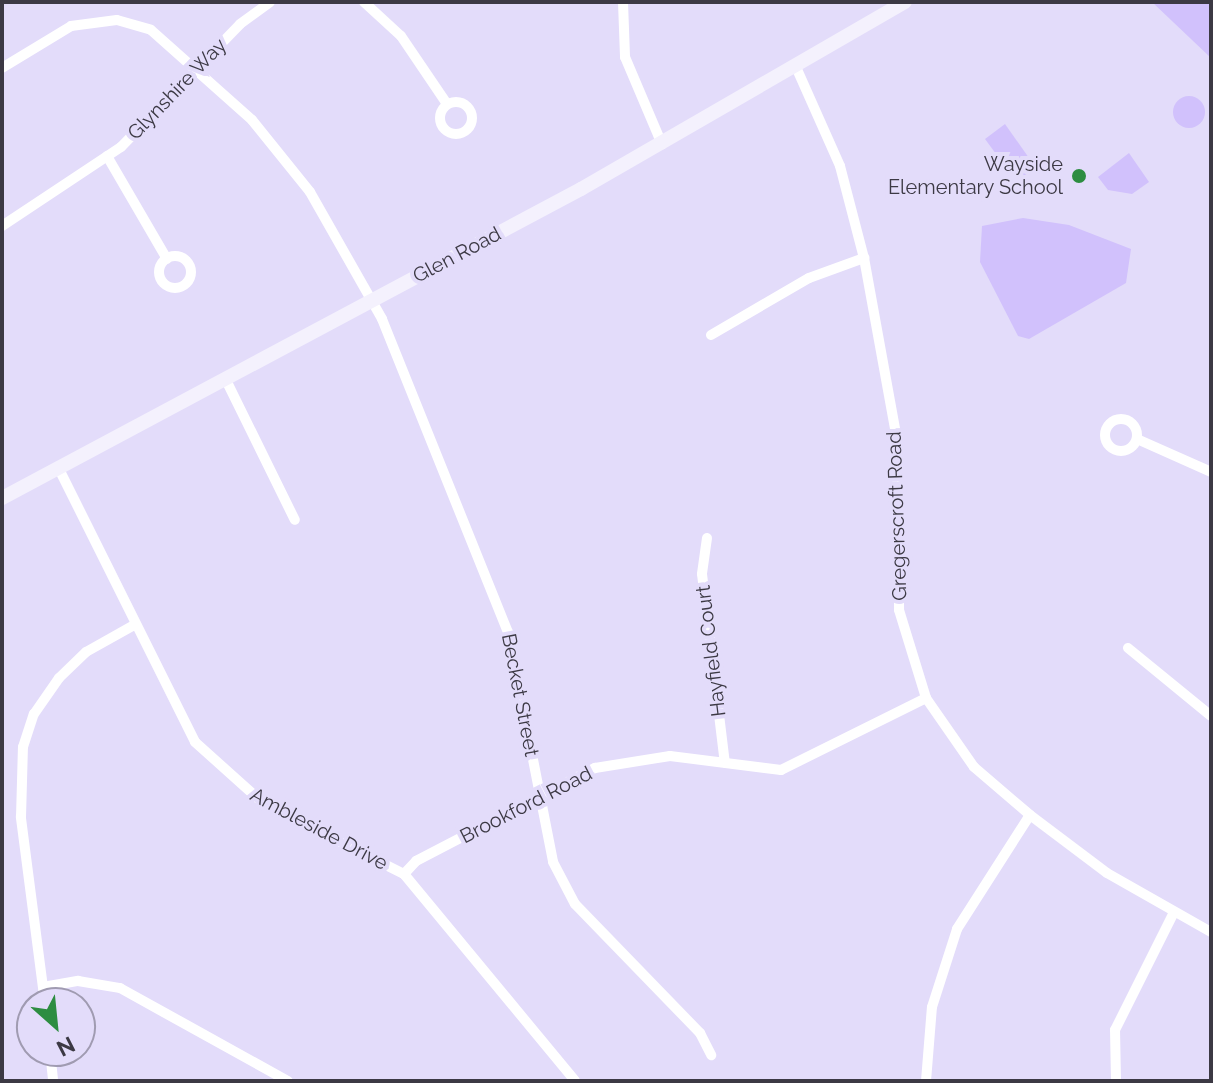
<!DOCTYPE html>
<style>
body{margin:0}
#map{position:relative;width:1213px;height:1083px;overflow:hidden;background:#e3dcfa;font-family:Raleway,sans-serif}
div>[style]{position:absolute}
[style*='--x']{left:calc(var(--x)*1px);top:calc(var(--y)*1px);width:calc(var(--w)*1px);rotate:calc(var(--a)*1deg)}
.green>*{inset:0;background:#d1c1fc}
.round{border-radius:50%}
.street>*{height:10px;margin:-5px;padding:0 5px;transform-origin:5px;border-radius:5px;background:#fff}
.street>.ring{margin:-5px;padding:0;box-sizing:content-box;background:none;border:10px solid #fff;border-radius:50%}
.secondary>*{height:14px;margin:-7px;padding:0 7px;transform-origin:7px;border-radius:7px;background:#f4f1fd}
.dots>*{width:22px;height:22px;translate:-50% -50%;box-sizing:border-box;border:4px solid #e3dcfa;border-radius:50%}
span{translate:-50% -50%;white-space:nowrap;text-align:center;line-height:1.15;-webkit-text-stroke:8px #e3dcfa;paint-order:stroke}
.street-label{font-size:20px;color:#3c3944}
.poi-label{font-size:20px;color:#3c3944}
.right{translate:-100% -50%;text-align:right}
.frame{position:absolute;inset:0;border:4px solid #3c3944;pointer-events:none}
.north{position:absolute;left:16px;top:987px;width:80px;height:80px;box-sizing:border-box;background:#e3dcfa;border:2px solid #a09bb1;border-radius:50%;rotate:153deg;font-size:22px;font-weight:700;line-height:32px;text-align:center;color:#3c3944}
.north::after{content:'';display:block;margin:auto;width:28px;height:36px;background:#2d8d41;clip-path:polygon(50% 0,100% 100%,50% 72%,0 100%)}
</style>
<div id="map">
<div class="green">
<div style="clip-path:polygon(1152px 2px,1211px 2px,1211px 58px)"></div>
<div class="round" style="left:1173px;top:96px;width:32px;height:32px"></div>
<div style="clip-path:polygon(1005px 124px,1036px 168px,1025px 175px,1010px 173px,985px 139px)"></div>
<div style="clip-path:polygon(1129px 153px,1149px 182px,1132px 194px,1108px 190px,1098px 177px)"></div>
<div style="clip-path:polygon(1023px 218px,1069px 225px,1131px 249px,1126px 283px,1029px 339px,1018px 336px,980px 262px,982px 226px)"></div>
</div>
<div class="street">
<div style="--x:364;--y:2;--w:50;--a:42.6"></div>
<div style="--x:401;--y:36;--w:82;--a:55.9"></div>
<div style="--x:623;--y:2;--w:55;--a:87.9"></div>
<div style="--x:625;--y:57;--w:95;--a:67"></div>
<div style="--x:796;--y:67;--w:108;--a:66"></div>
<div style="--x:840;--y:166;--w:95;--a:75.4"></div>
<div style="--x:864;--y:258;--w:185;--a:79.7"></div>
<div style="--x:897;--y:440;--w:170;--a:89.3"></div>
<div style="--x:899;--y:610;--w:92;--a:72.9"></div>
<div style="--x:926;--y:698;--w:84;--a:55.2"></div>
<div style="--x:974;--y:767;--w:74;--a:40.6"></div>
<div style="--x:1030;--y:815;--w:96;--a:37"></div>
<div style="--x:1107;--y:873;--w:120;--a:29.6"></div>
<div style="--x:2;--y:68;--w:81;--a:-31.3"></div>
<div style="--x:71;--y:26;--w:46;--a:-7.4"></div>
<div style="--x:117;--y:20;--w:35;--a:16"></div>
<div style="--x:151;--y:30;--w:135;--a:41.7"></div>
<div style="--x:252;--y:120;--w:92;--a:51.1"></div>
<div style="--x:310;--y:192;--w:146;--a:60.4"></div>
<div style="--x:382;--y:319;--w:337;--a:68.1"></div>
<div style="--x:508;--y:632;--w:234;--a:78.9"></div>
<div style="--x:553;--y:862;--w:47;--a:62.4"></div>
<div style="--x:575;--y:904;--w:180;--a:45.9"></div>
<div style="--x:700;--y:1033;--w:25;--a:63"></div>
<div class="ring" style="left:440px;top:102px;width:22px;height:22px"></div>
<div style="--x:107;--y:156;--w:119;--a:59.8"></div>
<div style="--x:2;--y:226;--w:143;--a:-33.6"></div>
<div style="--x:121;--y:147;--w:171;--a:-45.9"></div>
<div style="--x:240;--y:24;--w:37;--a:-36"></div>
<div class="ring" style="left:159px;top:256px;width:22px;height:22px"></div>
<div style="--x:711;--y:335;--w:113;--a:-30.2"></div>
<div style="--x:809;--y:278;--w:59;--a:-20"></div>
<div style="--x:225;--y:378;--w:158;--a:63.8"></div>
<div class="ring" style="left:1105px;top:419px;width:22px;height:22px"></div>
<div style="--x:1137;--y:439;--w:81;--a:24"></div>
<div style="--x:58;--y:467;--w:307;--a:63.5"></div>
<div style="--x:195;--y:742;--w:93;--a:41.9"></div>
<div style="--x:264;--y:804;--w:157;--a:26.6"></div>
<div style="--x:404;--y:874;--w:268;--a:50.4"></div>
<div style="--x:707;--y:538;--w:36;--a:98"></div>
<div style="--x:702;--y:574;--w:190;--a:83.1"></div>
<div style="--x:1128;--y:648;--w:107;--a:39.3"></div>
<div style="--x:404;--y:874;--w:18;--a:-47"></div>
<div style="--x:416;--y:861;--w:202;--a:-27.5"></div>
<div style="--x:595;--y:768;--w:76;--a:-9.1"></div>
<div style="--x:670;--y:756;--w:112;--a:7.2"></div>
<div style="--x:781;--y:770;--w:162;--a:-26.4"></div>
<div style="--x:43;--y:987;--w:36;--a:-10"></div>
<div style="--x:78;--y:981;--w:43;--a:9.5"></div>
<div style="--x:120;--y:988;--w:192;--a:29"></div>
<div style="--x:45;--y:1003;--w:188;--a:-97.4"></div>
<div style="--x:21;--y:817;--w:70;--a:-88.4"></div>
<div style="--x:23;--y:747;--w:35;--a:-72"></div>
<div style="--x:34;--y:714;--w:44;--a:-55.2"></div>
<div style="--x:59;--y:678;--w:37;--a:-44"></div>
<div style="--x:86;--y:652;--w:57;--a:-29.2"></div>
<div style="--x:50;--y:1051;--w:30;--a:84"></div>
<div style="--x:926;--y:1081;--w:74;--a:-85.4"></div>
<div style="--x:932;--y:1007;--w:82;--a:-72.2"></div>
<div style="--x:957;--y:929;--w:135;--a:-57.4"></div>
<div style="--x:1116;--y:1081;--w:51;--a:-91.1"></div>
<div style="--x:1115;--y:1030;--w:130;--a:-63.4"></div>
</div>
<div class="secondary">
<div style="--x:2;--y:498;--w:656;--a:-28.09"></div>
<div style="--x:581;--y:189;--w:374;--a:-30"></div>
</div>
<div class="dots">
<div style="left:1079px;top:176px;background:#2d8d41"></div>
</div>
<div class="street-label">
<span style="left:177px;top:89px;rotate:-46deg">Glynshire Way</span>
<span style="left:457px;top:255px;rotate:-28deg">Glen Road</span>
<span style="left:897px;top:516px;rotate:-92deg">Gregerscroft Road</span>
<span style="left:711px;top:651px;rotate:-97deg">Hayfield Court</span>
<span style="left:520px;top:695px;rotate:79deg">Becket Street</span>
<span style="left:526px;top:805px;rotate:-27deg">Brookford Road</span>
<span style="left:319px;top:829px;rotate:28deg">Ambleside Drive</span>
</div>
<div class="poi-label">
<span class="right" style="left:1063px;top:176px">Wayside<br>Elementary School</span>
</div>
<div class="frame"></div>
<div class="north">N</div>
</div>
